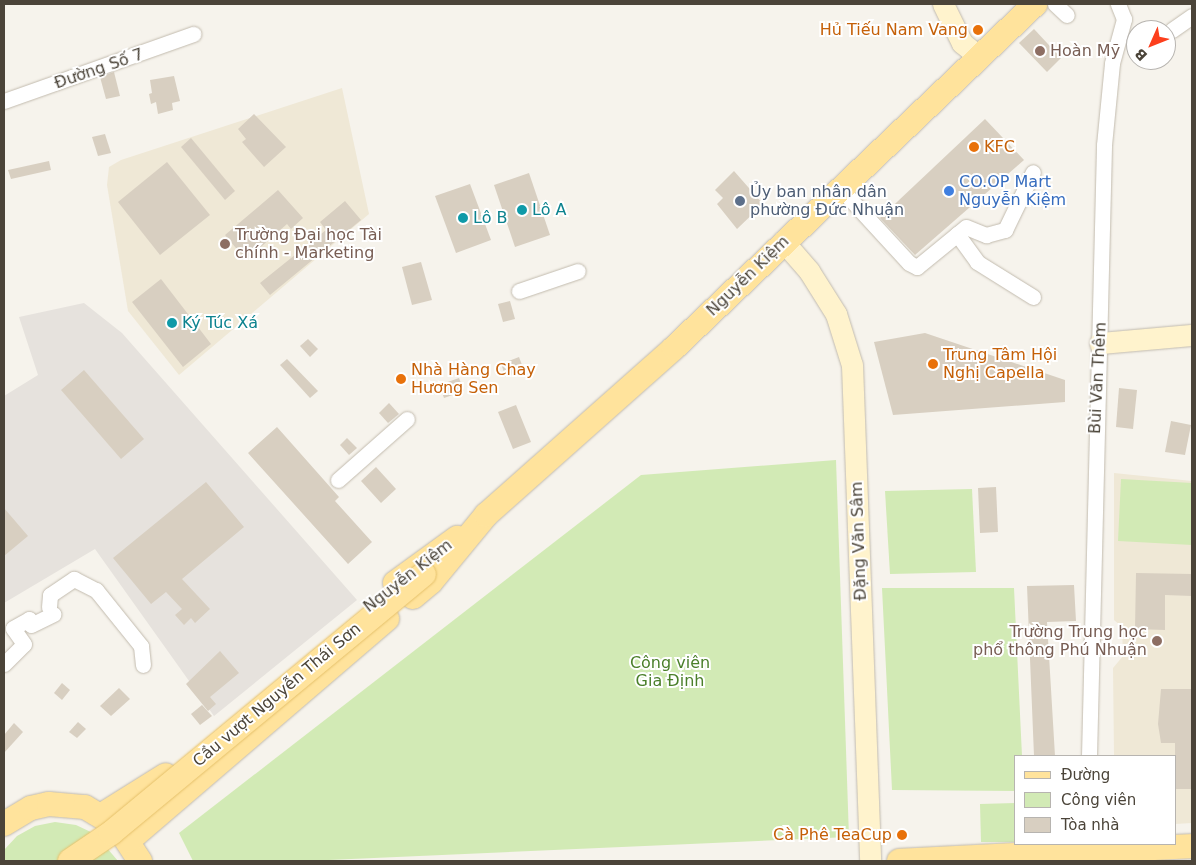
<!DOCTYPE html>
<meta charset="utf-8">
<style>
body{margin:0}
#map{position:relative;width:1196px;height:865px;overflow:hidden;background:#f6f3ec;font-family:"DejaVu Sans",sans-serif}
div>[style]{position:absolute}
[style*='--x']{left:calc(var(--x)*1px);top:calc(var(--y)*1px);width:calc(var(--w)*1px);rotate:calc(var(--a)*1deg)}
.industrial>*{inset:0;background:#e6e2dd}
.education>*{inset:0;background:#efe8d6}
.green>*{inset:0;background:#d2eab5}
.building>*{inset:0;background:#d8cfc1}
.roads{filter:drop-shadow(0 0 1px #c2bbae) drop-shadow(0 0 1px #c2bbae)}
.street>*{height:15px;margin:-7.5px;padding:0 7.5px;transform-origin:7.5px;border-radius:7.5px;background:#fff}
.secondary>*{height:21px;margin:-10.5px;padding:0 10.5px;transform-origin:10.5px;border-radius:10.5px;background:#fff3cd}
.primary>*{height:24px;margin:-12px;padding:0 12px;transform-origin:12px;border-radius:12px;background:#ffe39c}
.bridges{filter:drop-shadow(0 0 1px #e6c16a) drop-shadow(0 0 1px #e6c16a)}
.primary-bridge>*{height:24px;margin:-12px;padding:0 12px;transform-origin:12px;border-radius:12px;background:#ffe39c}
.dots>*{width:14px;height:14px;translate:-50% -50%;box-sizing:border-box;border:2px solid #fff;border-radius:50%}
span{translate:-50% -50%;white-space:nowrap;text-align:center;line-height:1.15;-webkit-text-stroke:4px #fff;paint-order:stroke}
.food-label{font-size:16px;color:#c56008}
.right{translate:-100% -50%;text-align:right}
.left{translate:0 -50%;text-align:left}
.education-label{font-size:16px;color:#785e54}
.street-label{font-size:16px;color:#4b4439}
.shop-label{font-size:16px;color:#366cbe}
.service-label{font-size:16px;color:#4e5e75}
.culture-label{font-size:16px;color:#0d838f}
.park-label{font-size:16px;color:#4a7f2a}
.frame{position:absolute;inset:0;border:5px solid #4b4439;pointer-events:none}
.legend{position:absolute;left:1014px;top:755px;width:162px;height:90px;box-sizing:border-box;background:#fff;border:1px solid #b7b4b0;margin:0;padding:6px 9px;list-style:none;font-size:15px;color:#4b4439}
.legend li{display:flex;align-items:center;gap:10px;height:25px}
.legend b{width:25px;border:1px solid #b7b4b0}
.north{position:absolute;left:1126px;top:20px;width:50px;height:50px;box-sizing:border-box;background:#fff;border:1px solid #b7b4b0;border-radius:50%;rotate:226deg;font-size:14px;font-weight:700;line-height:20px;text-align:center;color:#4b4439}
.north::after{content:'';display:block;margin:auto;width:18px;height:22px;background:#fc3f1d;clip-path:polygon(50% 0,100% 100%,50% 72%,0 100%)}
</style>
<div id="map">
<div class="industrial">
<div style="clip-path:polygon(84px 303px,122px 333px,357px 600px,214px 716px,95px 549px,4px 603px,4px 396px,38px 375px,19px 317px)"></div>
</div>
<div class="education">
<div style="clip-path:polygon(342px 88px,369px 214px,179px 375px,128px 311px,107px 185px,109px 167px,121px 160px)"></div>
<div style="clip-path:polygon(1114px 473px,1192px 481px,1192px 823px,1175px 824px,1175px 756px,1114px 756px,1113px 668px,1123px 656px,1122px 627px,1114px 620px)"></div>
</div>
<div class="green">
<div style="clip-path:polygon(836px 460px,849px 837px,306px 861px,193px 861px,179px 833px,641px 475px)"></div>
<div style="clip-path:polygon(1121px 479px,1192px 483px,1192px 545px,1118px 541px)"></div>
<div style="clip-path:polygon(972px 489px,976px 572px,890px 574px,885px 491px)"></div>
<div style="clip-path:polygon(882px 588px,1014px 588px,1022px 756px,1015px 756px,1015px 791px,892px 790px)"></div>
<div style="clip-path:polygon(1015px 803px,1015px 842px,981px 842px,980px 804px)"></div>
<div style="clip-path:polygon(55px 822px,76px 825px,95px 834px,118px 861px,4px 861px,4px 850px,17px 836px,35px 826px)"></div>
</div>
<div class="building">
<div style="clip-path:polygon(1034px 29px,1061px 58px,1047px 72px,1019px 43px)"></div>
<div style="clip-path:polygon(114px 72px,120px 96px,106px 99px,100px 77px)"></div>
<div style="clip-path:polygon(174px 76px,180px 101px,172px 103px,173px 110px,158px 114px,156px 102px,151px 104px,149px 94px,152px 93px,150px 80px)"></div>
<div style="clip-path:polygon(254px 114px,286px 147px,264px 167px,242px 142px,246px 139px,238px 129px)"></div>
<div style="clip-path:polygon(985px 119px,1024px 160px,915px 255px,880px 218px)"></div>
<div style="clip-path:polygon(105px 134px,111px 153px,98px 156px,92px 137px)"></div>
<div style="clip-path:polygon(191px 138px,235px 191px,225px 200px,181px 147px)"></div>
<div style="clip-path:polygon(49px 161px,51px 170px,11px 179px,8px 170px)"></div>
<div style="clip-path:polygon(167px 162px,210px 215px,160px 255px,118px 202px)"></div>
<div style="clip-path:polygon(734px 171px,763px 204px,737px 229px,717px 204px,723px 198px,715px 190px)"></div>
<div style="clip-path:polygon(529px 173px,550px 235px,515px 247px,494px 185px)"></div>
<div style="clip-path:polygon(470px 184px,491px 240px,456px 253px,435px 196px)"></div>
<div style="clip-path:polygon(278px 190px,303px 218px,291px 229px,287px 224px,246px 260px,225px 235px)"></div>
<div style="clip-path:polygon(345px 201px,361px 220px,270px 295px,260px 283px,326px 230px,320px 222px)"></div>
<div style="clip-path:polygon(421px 262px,432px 300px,412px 305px,402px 267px)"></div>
<div style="clip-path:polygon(161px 279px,211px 344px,183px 367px,132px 302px)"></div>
<div style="clip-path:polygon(510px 301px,515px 319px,503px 322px,498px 304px)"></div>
<div style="clip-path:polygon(925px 333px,1065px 380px,1065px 402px,893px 415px,874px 342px)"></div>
<div style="clip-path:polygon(308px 339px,318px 349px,310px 357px,300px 346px)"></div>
<div style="clip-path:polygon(519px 357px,524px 370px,506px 377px,501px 364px)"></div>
<div style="clip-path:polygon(287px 359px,318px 391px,310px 398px,280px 365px)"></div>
<div style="clip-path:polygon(84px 370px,144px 439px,121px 459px,61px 390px)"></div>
<div style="clip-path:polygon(459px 378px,464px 391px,444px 398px,439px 385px)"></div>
<div style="clip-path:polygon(1119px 388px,1137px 390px,1133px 429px,1116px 427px)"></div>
<div style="clip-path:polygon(389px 403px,399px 414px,388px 423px,379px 413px)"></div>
<div style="clip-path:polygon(516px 405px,531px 442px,513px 449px,498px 412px)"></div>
<div style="clip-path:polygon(1171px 421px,1191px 425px,1185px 455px,1165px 452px)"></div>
<div style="clip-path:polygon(277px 427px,339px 497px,335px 501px,372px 542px,348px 564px,248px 453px)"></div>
<div style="clip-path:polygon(347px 438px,357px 448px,349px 455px,340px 445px)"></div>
<div style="clip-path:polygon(376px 467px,396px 489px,381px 503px,361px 481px)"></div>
<div style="clip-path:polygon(206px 482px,244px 527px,182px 579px,210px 609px,195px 623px,191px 618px,184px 625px,175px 615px,182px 609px,166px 592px,151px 604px,113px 558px)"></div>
<div style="clip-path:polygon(996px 487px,998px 532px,980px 533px,978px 488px)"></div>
<div style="clip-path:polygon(4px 508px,28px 536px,4px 556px)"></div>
<div style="clip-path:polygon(1136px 573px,1192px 574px,1192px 596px,1165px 595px,1165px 630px,1135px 629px)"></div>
<div style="clip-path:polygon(1074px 585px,1076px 621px,1047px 622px,1055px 756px,1034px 756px,1027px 586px)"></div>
<div style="clip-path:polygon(220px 651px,239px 673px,210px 697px,216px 704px,208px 711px,186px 684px)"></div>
<div style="clip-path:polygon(62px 683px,70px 690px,62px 700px,54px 693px)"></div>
<div style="clip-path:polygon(119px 688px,130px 699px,111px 716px,100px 706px)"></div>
<div style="clip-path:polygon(1161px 689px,1192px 689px,1192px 789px,1175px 789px,1175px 743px,1161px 743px,1158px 724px)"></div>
<div style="clip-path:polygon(202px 705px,212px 716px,200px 725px,191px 714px)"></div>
<div style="clip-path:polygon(78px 722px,86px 729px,77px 738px,69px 732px)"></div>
<div style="clip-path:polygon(14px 723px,23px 732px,4px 753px,4px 735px)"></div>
</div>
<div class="roads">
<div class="street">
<div style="--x:1055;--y:4;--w:16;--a:43"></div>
<div style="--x:1172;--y:30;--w:24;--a:-35"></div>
<div style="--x:4;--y:101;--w:201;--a:-19.5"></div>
<div style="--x:841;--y:189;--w:100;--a:47.4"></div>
<div style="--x:909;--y:263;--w:9;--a:27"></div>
<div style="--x:917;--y:267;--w:63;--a:-39.2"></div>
<div style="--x:966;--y:227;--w:22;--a:22"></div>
<div style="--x:986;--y:235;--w:20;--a:-15"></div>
<div style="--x:1005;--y:230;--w:64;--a:-64.2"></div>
<div style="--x:957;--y:234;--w:34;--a:54"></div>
<div style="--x:977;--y:262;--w:66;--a:32"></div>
<div style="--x:519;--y:291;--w:62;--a:-18.7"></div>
<div style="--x:338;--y:480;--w:92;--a:-41.5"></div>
<div style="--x:49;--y:607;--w:12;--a:-85"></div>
<div style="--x:50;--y:595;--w:29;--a:-34"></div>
<div style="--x:74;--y:579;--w:25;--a:27"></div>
<div style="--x:96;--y:590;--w:72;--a:51.2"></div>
<div style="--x:141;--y:646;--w:19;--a:84"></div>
<div style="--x:4;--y:664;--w:28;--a:-45"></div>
<div style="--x:24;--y:644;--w:19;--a:-125"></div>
<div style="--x:13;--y:628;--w:18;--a:-29"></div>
<div style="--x:29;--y:619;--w:6;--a:72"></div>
<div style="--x:31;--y:625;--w:25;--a:-26"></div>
<div style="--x:1089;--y:756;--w:611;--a:-88.59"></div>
<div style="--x:1104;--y:145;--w:82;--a:-84.4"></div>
<div style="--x:1112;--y:63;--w:46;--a:-74.7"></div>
<div style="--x:1124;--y:19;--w:16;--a:-112"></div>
</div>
<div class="secondary">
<div style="--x:943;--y:4;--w:43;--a:64"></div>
<div style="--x:962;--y:43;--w:23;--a:38"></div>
<div style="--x:783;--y:241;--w:40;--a:49"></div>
<div style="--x:809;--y:271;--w:51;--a:57.9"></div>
<div style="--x:836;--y:314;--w:53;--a:72.6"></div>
<div style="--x:852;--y:365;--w:496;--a:87.9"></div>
<div style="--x:1100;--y:343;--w:92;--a:-5"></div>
</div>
<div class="primary">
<div style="--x:395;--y:583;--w:77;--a:-36"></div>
<div style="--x:413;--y:597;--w:23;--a:-40"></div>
<div style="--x:431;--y:582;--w:87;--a:-50.6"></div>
<div style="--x:486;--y:515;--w:251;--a:-41.6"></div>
<div style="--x:674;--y:348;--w:499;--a:-43.6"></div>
<div style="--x:102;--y:815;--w:75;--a:-32"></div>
<div style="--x:4;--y:824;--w:31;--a:-31"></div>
<div style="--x:31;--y:808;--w:18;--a:-13"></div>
<div style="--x:49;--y:804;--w:36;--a:5"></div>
<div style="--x:85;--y:807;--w:37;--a:31"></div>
<div style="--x:117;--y:826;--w:42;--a:56.7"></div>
<div style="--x:129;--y:840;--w:340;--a:-40.6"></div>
<div style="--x:899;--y:861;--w:293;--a:-2.9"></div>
</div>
</div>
<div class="bridges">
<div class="primary-bridge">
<div style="--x:70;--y:861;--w:50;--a:-34.3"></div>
<div style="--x:111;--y:833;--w:406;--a:-39.6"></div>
</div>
</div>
<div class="dots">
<div style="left:978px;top:30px;background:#e8710a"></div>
<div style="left:1040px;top:51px;background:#8d6e63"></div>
<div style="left:974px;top:147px;background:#e8710a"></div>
<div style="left:949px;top:191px;background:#3f7fe0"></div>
<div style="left:740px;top:201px;background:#5c6f8a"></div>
<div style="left:522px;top:210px;background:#0f9aa8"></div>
<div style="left:463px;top:218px;background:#0f9aa8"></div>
<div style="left:225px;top:244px;background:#8d6e63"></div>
<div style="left:172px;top:323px;background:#0f9aa8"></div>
<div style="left:933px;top:364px;background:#e8710a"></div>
<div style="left:401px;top:379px;background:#e8710a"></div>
<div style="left:1157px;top:641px;background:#8d6e63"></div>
<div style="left:902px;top:835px;background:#e8710a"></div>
</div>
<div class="food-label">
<span class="right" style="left:968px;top:30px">Hủ Tiếu Nam Vang</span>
<span class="left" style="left:984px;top:147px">KFC</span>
<span class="left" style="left:943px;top:364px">Trung Tâm Hội<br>Nghị Capella</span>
<span class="left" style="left:411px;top:379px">Nhà Hàng Chay<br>Hương Sen</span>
<span class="right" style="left:892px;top:835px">Cà Phê TeaCup</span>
</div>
<div class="education-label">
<span class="left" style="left:1050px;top:51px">Hoàn Mỹ</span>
<span class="left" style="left:235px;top:244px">Trường Đại học Tài<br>chính - Marketing</span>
<span class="right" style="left:1147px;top:641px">Trường Trung học<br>phổ thông Phú Nhuận</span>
</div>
<div class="street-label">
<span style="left:99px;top:69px;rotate:-19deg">Đường Số 7</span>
<span style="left:748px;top:276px;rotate:-44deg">Nguyễn Kiệm</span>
<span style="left:1098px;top:378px;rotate:-87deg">Bùi Văn Thêm</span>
<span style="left:859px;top:541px;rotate:-92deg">Đặng Văn Sâm</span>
<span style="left:408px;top:576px;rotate:-38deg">Nguyễn Kiệm</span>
<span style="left:277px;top:695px;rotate:-40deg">Cầu vượt Nguyễn Thái Sơn</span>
</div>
<div class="shop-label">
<span class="left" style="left:959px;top:191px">CO.OP Mart<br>Nguyễn Kiệm</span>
</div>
<div class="service-label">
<span class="left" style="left:750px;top:201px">Ủy ban nhân dân<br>phường Đức Nhuận</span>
</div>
<div class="culture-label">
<span class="left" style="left:532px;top:210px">Lô A</span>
<span class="left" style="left:473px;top:218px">Lô B</span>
<span class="left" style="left:182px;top:323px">Ký Túc Xá</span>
</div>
<div class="park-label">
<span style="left:670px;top:672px">Công viên<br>Gia Định</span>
</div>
<div class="frame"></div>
<ul class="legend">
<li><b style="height:6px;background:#ffe39c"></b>Đường</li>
<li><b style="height:14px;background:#d2eab5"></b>Công viên</li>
<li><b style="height:14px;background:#d8cfc1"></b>Tòa nhà</li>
</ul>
<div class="north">B</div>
</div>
